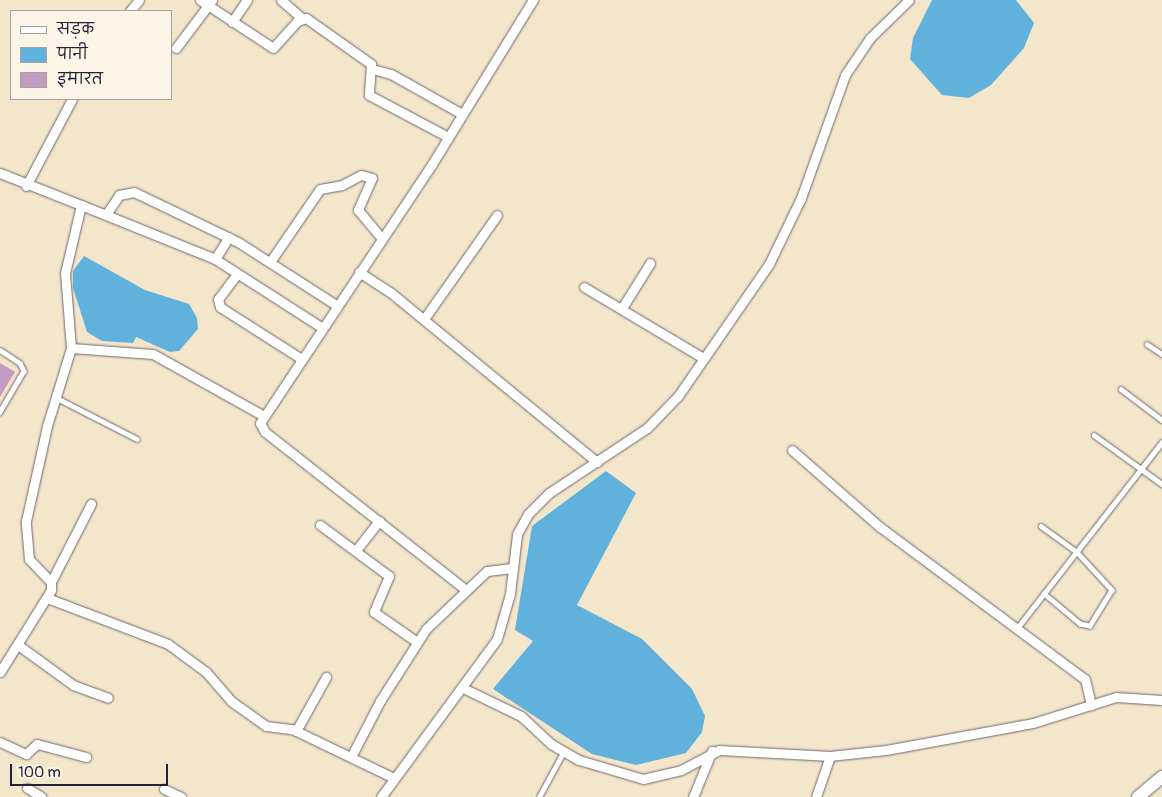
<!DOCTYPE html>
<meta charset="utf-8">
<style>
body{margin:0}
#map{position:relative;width:1162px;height:797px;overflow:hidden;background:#f4e6cb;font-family:Pangolin,"Playpen Sans Deva",sans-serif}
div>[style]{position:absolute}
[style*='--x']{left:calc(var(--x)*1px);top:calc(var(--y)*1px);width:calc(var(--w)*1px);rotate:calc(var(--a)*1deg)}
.water>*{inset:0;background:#60b1db}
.building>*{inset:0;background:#c39bc0}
.roads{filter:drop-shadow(0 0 1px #6c676d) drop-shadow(0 0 1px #6c676d)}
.lane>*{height:4.5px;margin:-2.25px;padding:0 2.25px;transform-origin:2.25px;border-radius:2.25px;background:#fff}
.street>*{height:9px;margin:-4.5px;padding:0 4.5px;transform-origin:4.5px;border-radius:4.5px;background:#fff}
.secondary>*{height:12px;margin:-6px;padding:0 6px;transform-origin:6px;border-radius:6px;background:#fff}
span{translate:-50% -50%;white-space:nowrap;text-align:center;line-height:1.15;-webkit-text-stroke:5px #fcf5e5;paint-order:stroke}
.legend{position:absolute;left:10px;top:10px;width:162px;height:90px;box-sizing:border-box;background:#fcf5e5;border:1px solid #a5a1a1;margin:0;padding:6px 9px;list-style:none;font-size:15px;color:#22223b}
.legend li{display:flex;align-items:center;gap:10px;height:25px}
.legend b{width:25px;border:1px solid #a5a1a1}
.scale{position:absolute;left:10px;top:764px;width:158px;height:22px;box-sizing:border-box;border:2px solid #22223b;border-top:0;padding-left:6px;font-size:15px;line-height:18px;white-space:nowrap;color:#22223b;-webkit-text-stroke:4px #fcf5e5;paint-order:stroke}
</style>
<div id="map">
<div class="water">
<div style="clip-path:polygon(932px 0,1016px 0,1034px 23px,1024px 48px,991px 85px,969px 98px,942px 95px,910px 59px,913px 38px)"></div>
<div style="clip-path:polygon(84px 256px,145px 290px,189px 304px,197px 318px,198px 329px,179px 351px,170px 352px,136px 337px,133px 343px,102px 341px,87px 332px,73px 288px,73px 271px)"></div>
<div style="clip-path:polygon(606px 471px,636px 493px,577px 605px,642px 639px,692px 689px,705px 716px,702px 732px,686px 753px,636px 765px,592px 754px,493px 689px,533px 641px,515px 630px,532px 526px)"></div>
</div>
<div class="building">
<div style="clip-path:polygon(0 363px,15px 372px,0 397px)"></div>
</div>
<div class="roads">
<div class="lane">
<div style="--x:1147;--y:344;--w:18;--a:34"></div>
<div style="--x:0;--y:350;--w:24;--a:33"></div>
<div style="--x:20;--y:363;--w:9;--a:63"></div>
<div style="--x:24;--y:371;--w:48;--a:120.3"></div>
<div style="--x:1121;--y:389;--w:51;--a:37.1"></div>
<div style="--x:55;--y:397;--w:92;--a:27.1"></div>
<div style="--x:1094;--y:435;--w:84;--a:35.8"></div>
<div style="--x:1041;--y:526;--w:44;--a:35.8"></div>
<div style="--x:1077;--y:552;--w:52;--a:47.4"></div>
<div style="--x:1112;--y:590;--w:42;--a:121.4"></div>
<div style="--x:1090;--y:626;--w:10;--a:-169"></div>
<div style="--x:1080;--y:624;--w:47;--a:-140.2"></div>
<div style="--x:1018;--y:627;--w:234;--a:-52.1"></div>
<div style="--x:539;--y:797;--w:52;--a:-61.5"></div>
</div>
<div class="street">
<div style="--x:200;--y:0;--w:87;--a:33.3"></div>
<div style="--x:273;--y:48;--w:36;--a:-48"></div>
<div style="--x:297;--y:21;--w:9;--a:-18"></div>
<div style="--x:306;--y:18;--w:80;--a:35.3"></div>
<div style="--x:371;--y:64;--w:31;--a:94"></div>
<div style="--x:369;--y:95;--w:89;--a:28"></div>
<div style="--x:281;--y:0;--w:28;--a:41"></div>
<div style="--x:130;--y:11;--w:14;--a:-51"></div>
<div style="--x:232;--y:22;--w:27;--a:-56"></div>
<div style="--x:176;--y:48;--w:60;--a:-53.1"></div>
<div style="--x:372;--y:69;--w:20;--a:15"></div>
<div style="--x:391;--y:74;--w:81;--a:29.4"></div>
<div style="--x:0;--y:173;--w:87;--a:21.6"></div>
<div style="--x:81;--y:205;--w:70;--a:103.2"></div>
<div style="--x:65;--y:273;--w:75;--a:85.4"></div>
<div style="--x:71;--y:348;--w:82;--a:4.2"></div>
<div style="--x:153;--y:354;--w:125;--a:29.2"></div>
<div style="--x:26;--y:186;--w:98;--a:-62.1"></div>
<div style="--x:81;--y:205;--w:144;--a:21.9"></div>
<div style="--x:215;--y:259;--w:126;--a:32.7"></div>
<div style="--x:107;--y:213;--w:22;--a:-56"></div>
<div style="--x:119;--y:195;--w:15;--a:-11"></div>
<div style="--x:134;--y:192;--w:115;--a:25.7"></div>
<div style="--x:238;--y:242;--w:117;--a:32.7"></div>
<div style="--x:215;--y:259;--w:26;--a:-58"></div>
<div style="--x:270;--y:262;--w:88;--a:-55.6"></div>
<div style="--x:320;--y:189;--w:22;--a:-10"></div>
<div style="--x:342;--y:185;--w:21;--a:-28"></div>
<div style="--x:361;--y:175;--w:11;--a:15"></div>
<div style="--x:372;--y:178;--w:35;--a:114"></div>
<div style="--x:358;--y:210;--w:35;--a:50"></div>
<div style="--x:359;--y:272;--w:37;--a:33"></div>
<div style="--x:390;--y:292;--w:268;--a:39.4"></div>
<div style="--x:237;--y:274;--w:31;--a:127"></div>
<div style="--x:218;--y:299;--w:8;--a:76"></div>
<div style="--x:220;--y:307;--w:95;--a:32.5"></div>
<div style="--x:584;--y:287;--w:139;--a:30.8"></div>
<div style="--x:622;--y:308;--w:53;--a:-58.1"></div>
<div style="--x:424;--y:319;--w:127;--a:-54.9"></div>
<div style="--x:792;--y:450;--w:117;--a:41.2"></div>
<div style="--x:880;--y:527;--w:255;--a:36.6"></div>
<div style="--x:1085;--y:679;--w:27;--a:77"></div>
<div style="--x:320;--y:525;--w:86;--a:36.5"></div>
<div style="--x:389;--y:576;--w:39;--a:113"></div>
<div style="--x:374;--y:612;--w:52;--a:34.9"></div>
<div style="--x:357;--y:549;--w:36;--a:-52"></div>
<div style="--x:51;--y:582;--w:88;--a:-62.9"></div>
<div style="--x:466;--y:590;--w:256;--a:-141.8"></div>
<div style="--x:265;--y:432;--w:10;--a:-119"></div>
<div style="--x:260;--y:423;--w:311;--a:-56.4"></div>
<div style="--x:432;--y:164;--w:193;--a:-58.4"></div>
<div style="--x:47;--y:598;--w:129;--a:20.8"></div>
<div style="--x:168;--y:644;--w:47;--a:36.4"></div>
<div style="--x:206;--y:672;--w:38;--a:49"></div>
<div style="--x:231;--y:701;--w:43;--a:35.5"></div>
<div style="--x:266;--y:726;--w:26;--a:7"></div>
<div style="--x:292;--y:729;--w:113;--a:25.7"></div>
<div style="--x:18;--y:645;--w:68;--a:36"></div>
<div style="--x:73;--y:685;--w:37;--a:20"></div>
<div style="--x:0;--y:672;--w:97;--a:-58.1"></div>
<div style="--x:51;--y:590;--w:8;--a:-90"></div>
<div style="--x:51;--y:582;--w:32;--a:-134"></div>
<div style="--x:29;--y:559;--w:38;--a:-95"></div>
<div style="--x:26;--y:521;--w:97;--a:-77.5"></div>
<div style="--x:47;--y:426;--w:82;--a:-72.9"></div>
<div style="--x:463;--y:688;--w:64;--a:25.8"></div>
<div style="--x:521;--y:716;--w:41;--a:43"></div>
<div style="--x:551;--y:744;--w:32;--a:30"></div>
<div style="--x:579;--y:760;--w:67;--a:16.5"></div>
<div style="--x:643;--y:779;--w:39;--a:-13"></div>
<div style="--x:681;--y:770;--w:43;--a:-27.8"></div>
<div style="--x:719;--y:750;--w:111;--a:3.1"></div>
<div style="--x:830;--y:756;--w:56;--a:-6.1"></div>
<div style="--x:886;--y:750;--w:149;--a:-10.4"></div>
<div style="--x:1033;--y:723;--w:87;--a:-17.4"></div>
<div style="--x:1116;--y:697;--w:46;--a:3.7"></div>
<div style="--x:296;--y:731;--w:62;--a:-60.9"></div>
<div style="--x:0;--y:742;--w:29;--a:25"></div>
<div style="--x:26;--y:754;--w:15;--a:-42"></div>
<div style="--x:37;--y:744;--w:51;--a:14.9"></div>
<div style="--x:352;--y:755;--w:61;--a:-62.6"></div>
<div style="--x:380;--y:701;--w:85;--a:-57.4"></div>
<div style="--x:426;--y:629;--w:84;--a:-43.6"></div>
<div style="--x:487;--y:571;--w:25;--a:-7"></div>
<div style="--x:27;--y:788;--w:17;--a:31"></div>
<div style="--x:164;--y:789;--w:19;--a:25"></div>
<div style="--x:381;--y:797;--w:196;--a:-53.7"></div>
<div style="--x:497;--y:639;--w:47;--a:-73.9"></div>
<div style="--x:510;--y:594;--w:60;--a:-83.3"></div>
<div style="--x:517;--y:534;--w:23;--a:-61"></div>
<div style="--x:528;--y:514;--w:30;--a:-45"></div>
<div style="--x:549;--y:493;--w:118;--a:-33.6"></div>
<div style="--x:647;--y:428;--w:45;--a:-45.9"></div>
<div style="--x:678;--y:396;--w:160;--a:-55.4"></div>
<div style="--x:769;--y:264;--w:73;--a:-64.1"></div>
<div style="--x:801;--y:198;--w:131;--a:-70.3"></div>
<div style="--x:845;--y:75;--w:45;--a:-56"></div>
<div style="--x:870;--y:38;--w:54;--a:-44.3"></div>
<div style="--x:693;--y:797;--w:50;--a:-67.6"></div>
<div style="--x:816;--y:797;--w:43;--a:-71.1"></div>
</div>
<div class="secondary">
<div style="--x:1138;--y:797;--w:31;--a:-40"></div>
</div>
</div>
<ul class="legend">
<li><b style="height:6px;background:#fff"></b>सड़क</li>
<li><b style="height:14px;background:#60b1db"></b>पानी</li>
<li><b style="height:14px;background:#c39bc0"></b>इमारत</li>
</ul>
<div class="scale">100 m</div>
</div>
